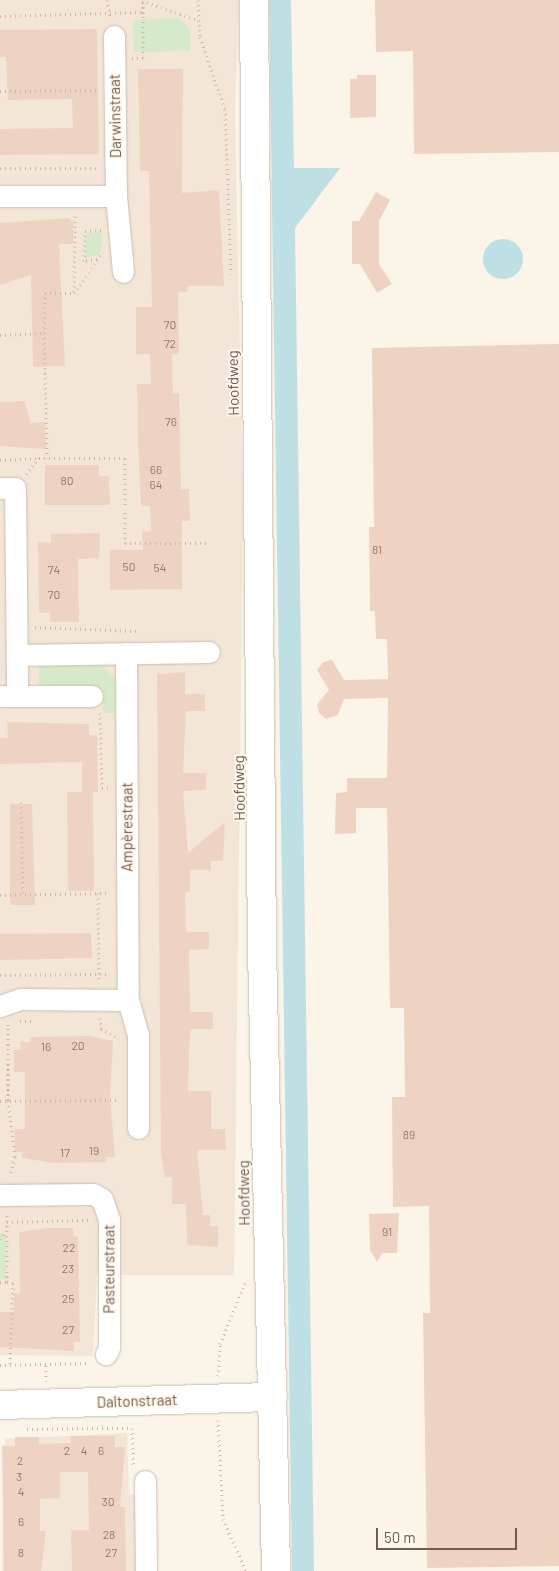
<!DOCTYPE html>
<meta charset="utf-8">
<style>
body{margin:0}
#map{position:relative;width:559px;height:1571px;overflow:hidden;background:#fbf4e9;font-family:Barlow,sans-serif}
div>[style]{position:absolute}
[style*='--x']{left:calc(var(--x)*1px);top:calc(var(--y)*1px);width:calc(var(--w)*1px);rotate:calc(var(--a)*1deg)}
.residential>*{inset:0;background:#f3e6d7}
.green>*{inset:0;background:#d6e9c8}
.water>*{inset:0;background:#bedfe4}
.round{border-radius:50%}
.building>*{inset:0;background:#efd3c2}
.path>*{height:3px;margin-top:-1.5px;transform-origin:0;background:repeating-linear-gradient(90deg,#d4b6a5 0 1px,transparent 0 5px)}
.roads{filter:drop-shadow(0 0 1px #cdbcaf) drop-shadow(0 0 1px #cdbcaf)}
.minor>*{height:21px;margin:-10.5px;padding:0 10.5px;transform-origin:10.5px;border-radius:10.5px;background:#fff}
.tertiary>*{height:28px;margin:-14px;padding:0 14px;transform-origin:14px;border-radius:14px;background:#fff}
.secondary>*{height:28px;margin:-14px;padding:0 14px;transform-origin:14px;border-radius:14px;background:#fff}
span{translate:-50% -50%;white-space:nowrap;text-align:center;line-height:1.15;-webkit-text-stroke:4px #fef8ef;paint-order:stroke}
.number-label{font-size:12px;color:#93796b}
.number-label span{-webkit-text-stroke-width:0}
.street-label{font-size:15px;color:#745b4e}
.scale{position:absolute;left:376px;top:1528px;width:141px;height:22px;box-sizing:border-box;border:2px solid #745b4e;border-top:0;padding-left:6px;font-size:15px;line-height:18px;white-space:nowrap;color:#745b4e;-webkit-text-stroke:4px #fef8ef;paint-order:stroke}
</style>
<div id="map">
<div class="residential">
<div style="clip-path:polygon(0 0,239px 0,235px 111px,243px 510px,234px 1275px,97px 1275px,93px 1356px,0 1355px)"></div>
<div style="clip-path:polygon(127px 1433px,129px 1494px,136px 1495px,139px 1571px,2px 1571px,5px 1439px)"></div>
</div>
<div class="green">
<div style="clip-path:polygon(178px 18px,190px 29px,190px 51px,134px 52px,133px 20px)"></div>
<div style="clip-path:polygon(102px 232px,101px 253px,85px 259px,87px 233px)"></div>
<div style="clip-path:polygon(39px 662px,98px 662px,115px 678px,117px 713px,103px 713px,103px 692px,93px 687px,39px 688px)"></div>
<div style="clip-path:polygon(0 1234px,7px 1234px,6px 1279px,0 1278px)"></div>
</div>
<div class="water">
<div style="clip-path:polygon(269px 0,291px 0,294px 168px,340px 168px,295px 228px,314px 1571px,292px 1571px)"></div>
<div class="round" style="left:483px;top:239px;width:40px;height:40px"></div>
</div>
<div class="building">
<div style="clip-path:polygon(375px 0,559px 0,559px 152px,414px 154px,413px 51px,376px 52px)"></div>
<div style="clip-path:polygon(97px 29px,99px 154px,0 155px,0 129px,73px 128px,72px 99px,8px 100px,6px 57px,0 57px,0 30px)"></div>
<div style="clip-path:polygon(138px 69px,183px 69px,182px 193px,219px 190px,224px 286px,188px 286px,187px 292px,178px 292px,179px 354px,172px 354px,173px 393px,179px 393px,181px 489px,189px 489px,190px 521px,182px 521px,182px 589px,110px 590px,110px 550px,143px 550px,142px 532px,151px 531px,150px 506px,141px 506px,138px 440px,137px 384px,151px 384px,150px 354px,136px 354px,136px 307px,152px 307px,149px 171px,140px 171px)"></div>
<div style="clip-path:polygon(357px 75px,376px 75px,376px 117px,350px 118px,350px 79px,357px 79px)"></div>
<div style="clip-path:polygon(376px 192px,390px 200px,379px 221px,379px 264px,392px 284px,377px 293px,360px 264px,352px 264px,352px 221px,359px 221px)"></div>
<div style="clip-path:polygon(69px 218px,73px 222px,73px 244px,59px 244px,65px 366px,33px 367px,31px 275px,0 285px,0 223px)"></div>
<div style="clip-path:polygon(559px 344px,559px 1566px,427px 1568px,423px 1313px,430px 1313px,429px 1206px,393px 1207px,392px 1097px,405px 1097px,404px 1008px,390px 1008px,387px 808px,356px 808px,356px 833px,335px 834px,336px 793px,347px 792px,347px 778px,387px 778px,388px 698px,344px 699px,338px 715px,326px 719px,319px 713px,317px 704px,329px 690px,317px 670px,323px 662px,332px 660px,344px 680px,388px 679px,387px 639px,376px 639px,375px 611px,370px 611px,369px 527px,374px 527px,372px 348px)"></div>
<div style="clip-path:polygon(24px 401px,31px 423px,45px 422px,46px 449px,0 446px,0 402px)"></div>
<div style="clip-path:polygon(45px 465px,99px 465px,99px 476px,109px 476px,110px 505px,45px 505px)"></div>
<div style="clip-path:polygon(100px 533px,99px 558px,78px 559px,79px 622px,50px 622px,50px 612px,39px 613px,38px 542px,51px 543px,51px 534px)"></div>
<div style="clip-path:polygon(185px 672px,185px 694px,205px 694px,205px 711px,186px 711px,183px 773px,206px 773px,206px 790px,183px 791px,188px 853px,225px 822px,223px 861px,211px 861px,211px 870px,190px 870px,190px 892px,185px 892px,186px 932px,209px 932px,209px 949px,189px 950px,190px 1012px,213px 1012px,213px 1029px,190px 1029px,188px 1091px,211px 1091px,211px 1129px,225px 1129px,226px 1150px,197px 1150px,203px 1215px,210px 1215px,210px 1226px,218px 1226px,218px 1247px,187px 1245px,186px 1204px,172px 1204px,172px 1177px,165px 1177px,161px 1154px,157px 674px)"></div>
<div style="clip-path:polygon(7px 722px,89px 724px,89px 735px,97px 735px,98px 792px,82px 792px,82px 762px,0 764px,0 738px,8px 738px)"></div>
<div style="clip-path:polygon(67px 792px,93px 792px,94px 891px,68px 891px)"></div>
<div style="clip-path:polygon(10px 804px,32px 804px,35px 905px,10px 905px)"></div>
<div style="clip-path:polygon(91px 933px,92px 958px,0 960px,0 934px)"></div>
<div style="clip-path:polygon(90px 1036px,113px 1041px,110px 1097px,115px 1157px,106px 1157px,106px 1162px,54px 1163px,22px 1158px,22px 1152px,15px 1152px,15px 1129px,25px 1129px,25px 1072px,14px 1072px,14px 1050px,21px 1050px,20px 1042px,30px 1042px,30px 1037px)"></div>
<div style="clip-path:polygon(399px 1213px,397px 1253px,382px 1253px,377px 1262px,370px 1250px,369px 1214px)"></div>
<div style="clip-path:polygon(47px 1228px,73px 1228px,73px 1237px,78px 1236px,80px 1342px,74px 1342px,74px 1351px,0 1347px,0 1312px,14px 1312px,14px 1293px,20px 1293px,19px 1232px)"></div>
<div style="clip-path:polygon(70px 1436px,115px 1436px,115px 1447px,125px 1447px,120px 1507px,125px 1507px,126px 1571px,72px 1571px,71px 1530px,89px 1530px,88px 1472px,60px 1472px,60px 1498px,40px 1499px,40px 1531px,46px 1531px,41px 1571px,4px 1571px,2px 1446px,15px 1446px,15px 1437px,39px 1437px,39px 1444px,71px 1443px)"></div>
</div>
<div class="path">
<div style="--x:107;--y:0;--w:17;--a:80"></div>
<div style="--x:198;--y:0;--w:37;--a:87"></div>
<div style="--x:200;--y:37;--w:76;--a:70.9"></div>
<div style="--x:225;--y:109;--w:165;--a:87.9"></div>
<div style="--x:142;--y:1;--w:59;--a:18.7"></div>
<div style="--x:0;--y:16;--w:143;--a:-1.6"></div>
<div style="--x:132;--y:58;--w:11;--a:0"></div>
<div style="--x:143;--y:58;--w:56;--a:-90"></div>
<div style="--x:0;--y:91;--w:97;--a:-0.6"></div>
<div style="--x:0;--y:168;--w:97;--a:0"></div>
<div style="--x:97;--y:259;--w:13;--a:171"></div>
<div style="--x:84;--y:261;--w:30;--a:-88"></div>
<div style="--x:85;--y:231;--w:16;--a:-4"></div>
<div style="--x:74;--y:292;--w:76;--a:-89.2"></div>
<div style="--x:44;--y:333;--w:125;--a:88.6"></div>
<div style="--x:0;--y:335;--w:44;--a:-2.6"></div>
<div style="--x:44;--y:333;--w:40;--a:-88.6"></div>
<div style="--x:45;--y:293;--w:29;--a:0"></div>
<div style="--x:74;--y:293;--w:49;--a:-55"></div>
<div style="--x:0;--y:460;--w:38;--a:-3"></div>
<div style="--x:26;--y:474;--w:21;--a:-51"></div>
<div style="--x:39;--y:458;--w:86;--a:0"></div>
<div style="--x:125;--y:458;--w:85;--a:90"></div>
<div style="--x:125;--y:543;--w:82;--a:0"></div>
<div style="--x:35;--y:627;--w:102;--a:2.2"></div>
<div style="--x:100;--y:713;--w:75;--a:88.5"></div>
<div style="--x:102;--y:788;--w:6;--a:-9"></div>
<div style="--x:21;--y:802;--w:92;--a:88.8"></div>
<div style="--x:98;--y:893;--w:89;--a:89.4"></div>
<div style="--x:0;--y:895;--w:109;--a:-1.1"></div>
<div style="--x:0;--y:975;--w:110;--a:-0.5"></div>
<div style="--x:100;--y:1018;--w:11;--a:85"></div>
<div style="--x:101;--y:1029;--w:20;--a:27"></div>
<div style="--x:20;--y:1021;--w:14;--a:0"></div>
<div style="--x:8;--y:1024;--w:77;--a:90"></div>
<div style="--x:8;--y:1101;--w:56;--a:82.9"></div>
<div style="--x:15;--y:1157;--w:20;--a:105"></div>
<div style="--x:0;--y:1101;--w:119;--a:-0.5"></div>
<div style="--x:7;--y:1222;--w:82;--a:-1.4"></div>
<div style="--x:0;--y:1239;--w:12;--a:-55"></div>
<div style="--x:0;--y:1282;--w:7;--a:0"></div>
<div style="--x:7;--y:1282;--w:67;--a:-90"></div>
<div style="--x:7;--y:1282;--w:6;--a:9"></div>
<div style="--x:13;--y:1283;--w:82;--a:92.1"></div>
<div style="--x:0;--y:1365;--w:89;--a:-1.3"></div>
<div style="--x:218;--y:1376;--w:32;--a:-86"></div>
<div style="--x:220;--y:1344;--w:66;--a:-67.7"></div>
<div style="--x:46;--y:1381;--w:17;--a:-90"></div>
<div style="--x:218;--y:1420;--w:99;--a:87.1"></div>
<div style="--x:223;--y:1519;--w:57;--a:66.1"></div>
<div style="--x:102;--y:1425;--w:3;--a:90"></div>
<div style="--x:102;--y:1428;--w:30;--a:0"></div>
<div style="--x:132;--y:1428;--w:38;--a:88"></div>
<div style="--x:27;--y:1429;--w:75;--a:-0.8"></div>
</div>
<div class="roads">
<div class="minor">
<div style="--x:114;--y:36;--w:160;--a:89.3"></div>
<div style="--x:116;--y:196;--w:76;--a:84.7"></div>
<div style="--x:0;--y:196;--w:116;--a:0"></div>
<div style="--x:0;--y:488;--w:15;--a:0"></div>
<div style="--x:15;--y:488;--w:208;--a:89.4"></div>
<div style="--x:126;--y:653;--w:347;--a:89.7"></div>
<div style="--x:128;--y:1000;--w:36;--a:74"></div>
<div style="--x:138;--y:1035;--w:93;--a:90"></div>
<div style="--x:17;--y:655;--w:192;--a:-0.9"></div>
<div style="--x:0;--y:696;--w:92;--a:0"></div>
<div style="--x:0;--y:1006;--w:21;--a:-19"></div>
<div style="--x:20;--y:999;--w:108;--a:0.5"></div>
<div style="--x:0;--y:1195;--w:93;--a:-0.6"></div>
<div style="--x:93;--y:1194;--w:10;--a:29"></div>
<div style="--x:102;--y:1199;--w:21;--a:71"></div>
<div style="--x:109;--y:1219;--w:129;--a:90"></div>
<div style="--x:109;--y:1348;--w:7;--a:117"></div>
<div style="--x:145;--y:1481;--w:90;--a:89.4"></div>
</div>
<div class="tertiary">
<div style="--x:0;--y:1405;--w:273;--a:-1.7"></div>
</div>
<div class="secondary">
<div style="--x:254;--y:0;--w:948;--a:89.52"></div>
<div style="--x:262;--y:948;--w:623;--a:88.71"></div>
</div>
</div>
<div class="number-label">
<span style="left:170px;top:325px">70</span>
<span style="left:170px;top:344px">72</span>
<span style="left:171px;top:422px">76</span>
<span style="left:156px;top:470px">66</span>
<span style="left:67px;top:481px">80</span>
<span style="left:156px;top:485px">64</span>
<span style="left:377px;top:550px">81</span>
<span style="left:129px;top:567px">50</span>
<span style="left:160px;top:568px">54</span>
<span style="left:54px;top:570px">74</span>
<span style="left:54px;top:595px">70</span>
<span style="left:78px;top:1046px">20</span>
<span style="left:46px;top:1047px">16</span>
<span style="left:409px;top:1135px">89</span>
<span style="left:94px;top:1151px">19</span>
<span style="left:65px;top:1153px">17</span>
<span style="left:387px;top:1232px">91</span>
<span style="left:69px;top:1248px">22</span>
<span style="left:68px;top:1269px">23</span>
<span style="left:68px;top:1299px">25</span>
<span style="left:68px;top:1330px">27</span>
<span style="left:67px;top:1451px">2</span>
<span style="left:84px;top:1451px">4</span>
<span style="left:101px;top:1451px">6</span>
<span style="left:20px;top:1461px">2</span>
<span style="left:19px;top:1477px">3</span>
<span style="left:21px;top:1492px">4</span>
<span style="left:108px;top:1502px">30</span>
<span style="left:21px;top:1522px">6</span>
<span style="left:109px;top:1535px">28</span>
<span style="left:21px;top:1553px">8</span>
<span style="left:111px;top:1553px">27</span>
</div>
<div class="street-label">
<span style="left:115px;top:116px;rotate:-91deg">Darwinstraat</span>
<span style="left:233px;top:383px;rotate:-91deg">Hoofdweg</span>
<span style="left:239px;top:788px;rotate:-91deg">Hoofdweg</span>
<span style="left:127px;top:827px;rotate:-90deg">Ampèrestraat</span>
<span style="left:244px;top:1193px;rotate:-91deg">Hoofdweg</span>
<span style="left:109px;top:1269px;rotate:-90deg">Pasteurstraat</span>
<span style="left:137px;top:1401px;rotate:-2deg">Daltonstraat</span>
</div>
<div class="scale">50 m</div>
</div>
